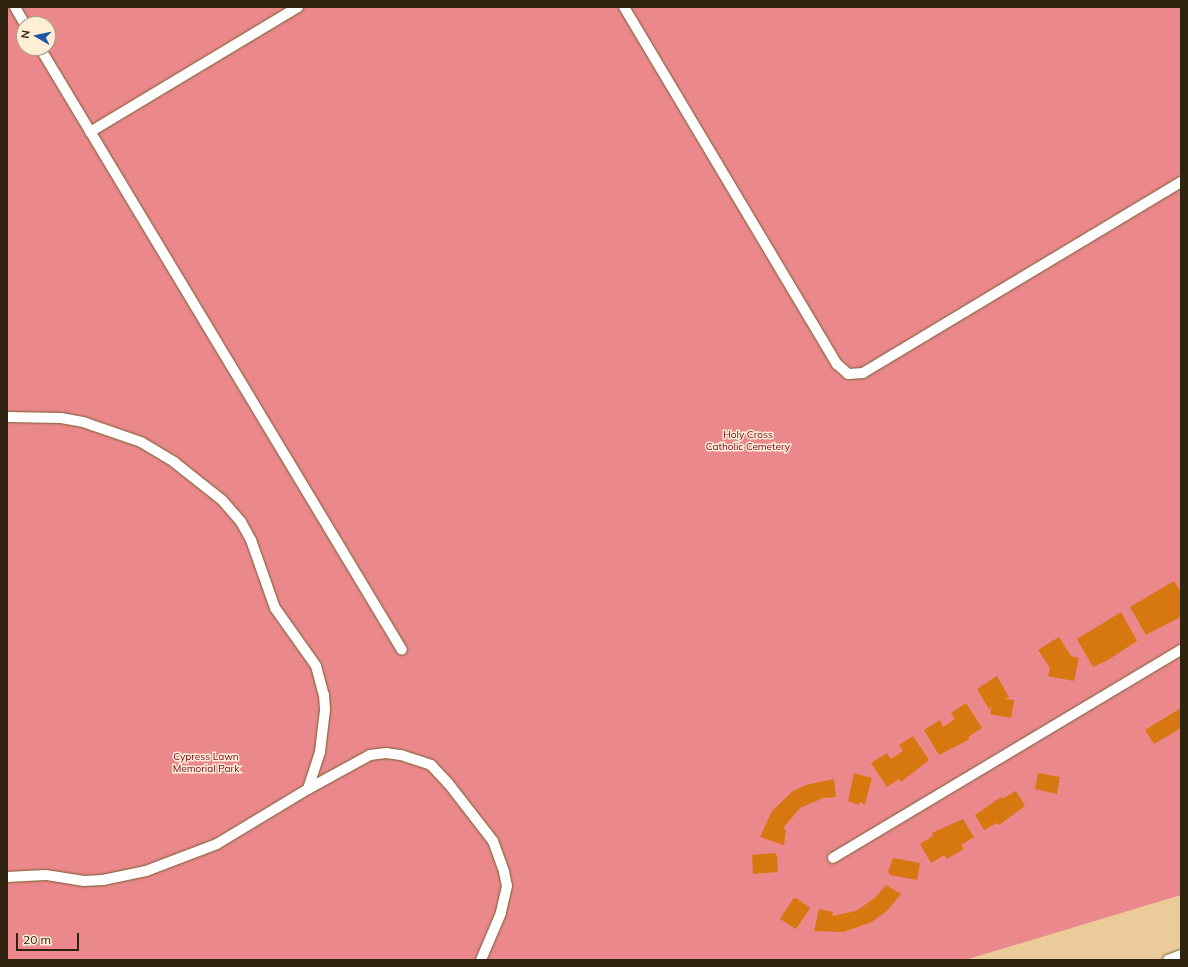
<!DOCTYPE html>
<style>
body{margin:0}
#map{position:relative;width:1188px;height:967px;overflow:hidden;background:#eacb99;font-family:Mulish,sans-serif}
div>[style]{position:absolute}
[style*='--x']{left:calc(var(--x)*1px);top:calc(var(--y)*1px);width:calc(var(--w)*1px);rotate:calc(var(--a)*1deg)}
.green>*{inset:0;background:#ea888b}
.building>*{inset:0;background:#d67710}
.roads{filter:drop-shadow(0 0 1px #795d2f) drop-shadow(0 0 1px #795d2f)}
.service>*{height:10px;margin:-5px;padding:0 5px;transform-origin:5px;border-radius:5px;background:#fff}
span{translate:-50% -50%;white-space:nowrap;text-align:center;line-height:1.15;-webkit-text-stroke:3px #feeed6;paint-order:stroke}
.park-label{font-size:10px;color:#78001d}
.frame{position:absolute;inset:0;border:8px solid #2e230f;pointer-events:none}
.north{position:absolute;left:16px;top:16px;width:40px;height:40px;box-sizing:border-box;background:#feeed6;border:1px solid #ab9d86;border-radius:50%;rotate:279deg;font-size:11px;font-weight:700;line-height:16px;text-align:center;color:#2e230f}
.north::after{content:'';display:block;margin:auto;width:14px;height:18px;background:#1d55a7;clip-path:polygon(50% 0,100% 100%,50% 72%,0 100%)}
.scale{position:absolute;left:16px;top:933px;width:63px;height:18px;box-sizing:border-box;border:2px solid #2e230f;border-top:0;padding-left:5px;font-size:12px;line-height:14px;white-space:nowrap;color:#2e230f;-webkit-text-stroke:3px #feeed6;paint-order:stroke}
</style>
<div id="map">
<div class="green">
<div style="clip-path:polygon(evenodd,7px 7px,1181px 7px,1181px 895px,965px 960px,7px 960px,7px 7px,24px 24px,48px 24px,48px 48px,24px 48px,24px 24px)"></div>
</div>
<div class="building">
<div style="clip-path:polygon(1174px 581px,1181px 592px,1180px 617px,1146px 635px,1130px 607px)"></div>
<div style="clip-path:polygon(1121px 612px,1137px 641px,1108px 660px,1093px 667px,1077px 639px)"></div>
<div style="clip-path:polygon(1059px 637px,1071px 656px,1079px 658px,1074px 681px,1048px 676px,1050px 668px,1038px 650px)"></div>
<div style="clip-path:polygon(997px 676px,1009px 697px,1005px 699px,1014px 700px,1011px 718px,990px 714px,991px 707px,989px 709px,977px 689px)"></div>
<div style="clip-path:polygon(966px 703px,982px 728px,968px 737px,970px 739px,939px 755px,924px 730px,940px 720px,943px 727px,955px 719px,951px 713px)"></div>
<div style="clip-path:polygon(1181px 708px,1181px 728px,1154px 744px,1145px 730px)"></div>
<div style="clip-path:polygon(913px 736px,929px 760px,901px 782px,899px 779px,887px 787px,871px 763px,887px 753px,891px 759px,903px 751px,899px 745px)"></div>
<div style="clip-path:polygon(854px 773px,872px 778px,865px 804px,860px 802px,859px 805px,848px 801px)"></div>
<div style="clip-path:polygon(1038px 773px,1060px 777px,1057px 794px,1035px 789px)"></div>
<div style="clip-path:polygon(834px 779px,836px 797px,823px 798px,800px 808px,783px 828px,786px 830px,784px 845px,760px 837px,772px 811px,793px 791px,806px 785px)"></div>
<div style="clip-path:polygon(1016px 791px,1025px 806px,999px 825px,997px 823px,984px 830px,975px 815px,1001px 797px,1002px 799px)"></div>
<div style="clip-path:polygon(963px 819px,974px 837px,961px 845px,964px 849px,947px 859px,944px 855px,931px 863px,920px 844px,933px 836px,932px 833px)"></div>
<div style="clip-path:polygon(775px 853px,777px 856px,778px 872px,753px 874px,752px 855px)"></div>
<div style="clip-path:polygon(893px 858px,920px 863px,917px 880px,890px 875px,888px 872px)"></div>
<div style="clip-path:polygon(886px 885px,901px 894px,888px 910px,872px 922px,843px 932px,814px 931px,819px 909px,833px 912px,832px 916px,856px 911px,876px 897px)"></div>
<div style="clip-path:polygon(796px 898px,810px 908px,796px 929px,780px 919px,793px 899px)"></div>
</div>
<div class="roads">
<div class="service">
<div style="--x:15;--y:7;--w:20;--a:60"></div>
<div style="--x:624;--y:7;--w:416;--a:59.2"></div>
<div style="--x:837;--y:364;--w:15;--a:42"></div>
<div style="--x:848;--y:374;--w:15;--a:-4"></div>
<div style="--x:863;--y:373;--w:371;--a:-31"></div>
<div style="--x:40;--y:48;--w:702;--a:58.98"></div>
<div style="--x:90;--y:132;--w:243;--a:-31"></div>
<div style="--x:7;--y:417;--w:54;--a:1.1"></div>
<div style="--x:61;--y:418;--w:22;--a:10"></div>
<div style="--x:83;--y:422;--w:61;--a:19"></div>
<div style="--x:141;--y:442;--w:39;--a:31"></div>
<div style="--x:174;--y:462;--w:61;--a:38.4"></div>
<div style="--x:222;--y:500;--w:29;--a:49"></div>
<div style="--x:241;--y:522;--w:21;--a:61"></div>
<div style="--x:251;--y:540;--w:72;--a:70.6"></div>
<div style="--x:275;--y:608;--w:71;--a:54.7"></div>
<div style="--x:316;--y:666;--w:30;--a:75"></div>
<div style="--x:324;--y:695;--w:15;--a:86"></div>
<div style="--x:325;--y:710;--w:42;--a:96.8"></div>
<div style="--x:320;--y:752;--w:39;--a:108"></div>
<div style="--x:308;--y:789;--w:106;--a:148.9"></div>
<div style="--x:217;--y:844;--w:76;--a:159.2"></div>
<div style="--x:146;--y:871;--w:44;--a:168.2"></div>
<div style="--x:103;--y:880;--w:19;--a:177"></div>
<div style="--x:84;--y:881;--w:39;--a:-171"></div>
<div style="--x:45;--y:875;--w:38;--a:177"></div>
<div style="--x:308;--y:789;--w:71;--a:-28.7"></div>
<div style="--x:370;--y:755;--w:16;--a:-7"></div>
<div style="--x:386;--y:753;--w:15;--a:8"></div>
<div style="--x:401;--y:755;--w:32;--a:18"></div>
<div style="--x:431;--y:765;--w:25;--a:47"></div>
<div style="--x:448;--y:783;--w:73;--a:52.2"></div>
<div style="--x:493;--y:841;--w:33;--a:70"></div>
<div style="--x:504;--y:872;--w:14;--a:78"></div>
<div style="--x:507;--y:886;--w:28;--a:103"></div>
<div style="--x:501;--y:913;--w:51;--a:113.1"></div>
<div style="--x:833;--y:858;--w:405;--a:-30.9"></div>
<div style="--x:1168;--y:960;--w:14;--a:-21"></div>
</div>
</div>
<div class="park-label">
<span style="left:748px;top:440px">Holy Cross<br>Catholic Cemetery</span>
<span style="left:206px;top:762px">Cypress Lawn<br>Memorial Park</span>
</div>
<div class="frame"></div>
<div class="north">N</div>
<div class="scale">20 m</div>
</div>
